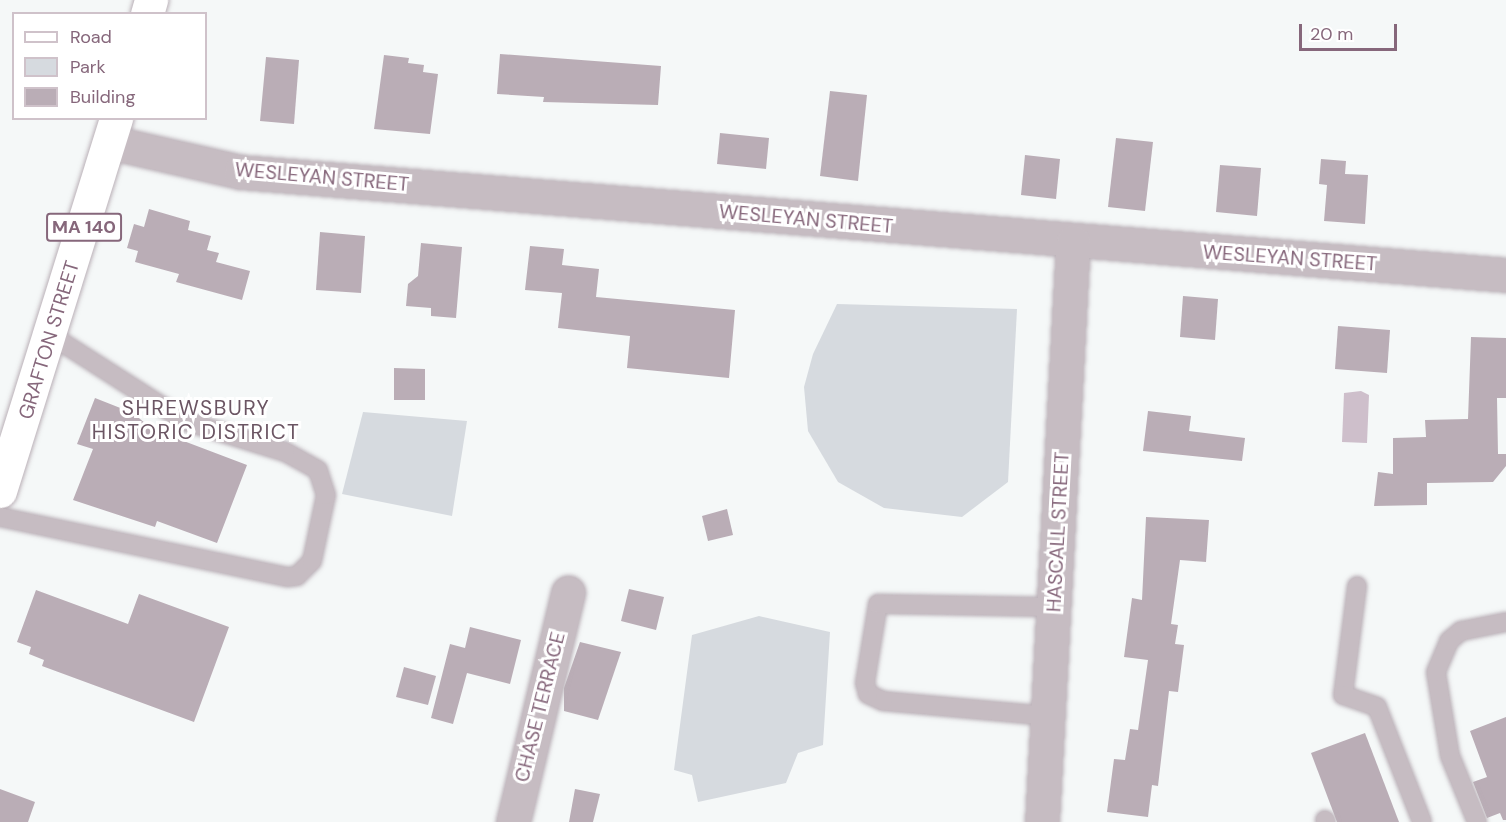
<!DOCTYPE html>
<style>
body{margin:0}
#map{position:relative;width:1506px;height:822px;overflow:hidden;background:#f5f8f8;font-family:"DM Sans",sans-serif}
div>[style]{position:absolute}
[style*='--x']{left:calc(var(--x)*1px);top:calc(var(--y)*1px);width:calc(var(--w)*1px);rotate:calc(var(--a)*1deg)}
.green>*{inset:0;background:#d6dadf}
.water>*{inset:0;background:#cebfcb}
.building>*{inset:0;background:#baadb6}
.roads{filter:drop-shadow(0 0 2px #bab0b7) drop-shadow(0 0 2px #bab0b7)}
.service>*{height:18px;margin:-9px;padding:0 9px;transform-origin:9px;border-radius:9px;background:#c6bcc2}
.minor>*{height:33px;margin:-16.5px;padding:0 16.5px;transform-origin:16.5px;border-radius:16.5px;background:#c6bcc2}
.primary>*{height:33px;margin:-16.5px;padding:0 16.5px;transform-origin:16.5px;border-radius:16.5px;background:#fff}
span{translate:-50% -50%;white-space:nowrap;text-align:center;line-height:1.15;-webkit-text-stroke:6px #fff;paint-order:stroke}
.shield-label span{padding:2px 4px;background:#fff;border:2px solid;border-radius:4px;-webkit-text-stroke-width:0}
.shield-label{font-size:18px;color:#86677b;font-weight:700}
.street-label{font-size:20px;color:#86677b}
.neighbourhood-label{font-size:21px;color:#6b5563;letter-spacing:1.5px}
.legend{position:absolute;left:12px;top:12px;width:195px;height:108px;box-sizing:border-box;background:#fff;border:2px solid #cfc2ca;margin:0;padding:8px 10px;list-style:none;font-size:18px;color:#86677b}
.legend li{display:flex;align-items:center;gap:12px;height:30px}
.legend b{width:30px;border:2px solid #cfc2ca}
.scale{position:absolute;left:1299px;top:24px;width:98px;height:27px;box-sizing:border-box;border:3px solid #86677b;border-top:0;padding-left:8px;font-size:18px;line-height:21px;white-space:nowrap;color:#86677b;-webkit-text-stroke:4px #fff;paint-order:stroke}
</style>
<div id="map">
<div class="green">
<div style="clip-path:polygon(837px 304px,1017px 309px,1008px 482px,962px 517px,884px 508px,838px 482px,808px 431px,804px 387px,813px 354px)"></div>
<div style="clip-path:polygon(363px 412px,467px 421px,452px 516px,342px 494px)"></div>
<div style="clip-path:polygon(759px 616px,830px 632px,823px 745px,798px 753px,786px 783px,698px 802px,692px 775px,674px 770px,692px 635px)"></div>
</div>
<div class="water">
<div style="clip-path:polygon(1361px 391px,1369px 395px,1367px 443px,1342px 442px,1344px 393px)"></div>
</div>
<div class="building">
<div style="clip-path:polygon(500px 54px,661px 66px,658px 105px,543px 102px,544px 97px,497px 94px)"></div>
<div style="clip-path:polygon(384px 55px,409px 58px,408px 63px,424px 65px,423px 72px,438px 74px,430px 134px,374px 129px)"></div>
<div style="clip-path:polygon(266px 57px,299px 60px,294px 124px,260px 121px)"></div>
<div style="clip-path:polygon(830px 91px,867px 95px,858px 181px,820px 176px)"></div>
<div style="clip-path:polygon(720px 133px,769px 138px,766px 169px,717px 164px)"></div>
<div style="clip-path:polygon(1116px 138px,1153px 142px,1145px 211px,1108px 207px)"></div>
<div style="clip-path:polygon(1025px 155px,1060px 159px,1056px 199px,1021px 195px)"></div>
<div style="clip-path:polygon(1321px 159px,1346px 161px,1345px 174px,1368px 175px,1365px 224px,1324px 221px,1327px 185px,1319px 184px)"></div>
<div style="clip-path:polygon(1220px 165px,1261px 168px,1257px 216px,1216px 212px)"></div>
<div style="clip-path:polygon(149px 209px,190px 221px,188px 230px,211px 236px,207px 250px,219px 253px,216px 262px,250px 271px,242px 300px,176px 282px,179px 274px,135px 262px,138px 251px,127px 248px,134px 224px,144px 227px)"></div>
<div style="clip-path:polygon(320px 232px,365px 236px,361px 293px,316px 290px)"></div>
<div style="clip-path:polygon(421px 243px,462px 247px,456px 318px,431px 316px,431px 308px,406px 306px,408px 284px,418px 276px)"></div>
<div style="clip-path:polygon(530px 246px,564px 249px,562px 265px,599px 269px,596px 297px,735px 310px,729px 378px,627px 368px,630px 336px,558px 328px,562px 293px,525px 290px)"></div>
<div style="clip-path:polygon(1183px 296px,1218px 299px,1215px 340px,1180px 337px)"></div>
<div style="clip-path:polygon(1338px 326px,1390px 330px,1387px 373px,1335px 369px)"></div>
<div style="clip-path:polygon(1471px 337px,1506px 338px,1506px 398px,1497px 398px,1498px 454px,1506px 454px,1506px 466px,1493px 482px,1427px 483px,1427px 505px,1374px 506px,1378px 472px,1393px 474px,1393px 438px,1426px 437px,1425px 420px,1468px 419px)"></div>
<div style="clip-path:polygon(394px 368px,425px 369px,425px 400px,394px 400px)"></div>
<div style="clip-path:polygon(95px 398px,133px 413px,152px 429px,247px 465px,217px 543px,157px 521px,155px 527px,73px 500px,93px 449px,77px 444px)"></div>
<div style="clip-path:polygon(1148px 411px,1191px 416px,1189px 431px,1245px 438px,1242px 461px,1143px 451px)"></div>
<div style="clip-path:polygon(727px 509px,733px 535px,708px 541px,702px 516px)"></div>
<div style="clip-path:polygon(1146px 517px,1209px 520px,1206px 562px,1180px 560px,1171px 624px,1178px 625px,1175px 644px,1184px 645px,1178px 692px,1169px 691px,1158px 786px,1152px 785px,1148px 817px,1107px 812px,1114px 759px,1125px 760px,1130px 729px,1138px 730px,1148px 660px,1124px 657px,1132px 598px,1142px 600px)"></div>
<div style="clip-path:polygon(629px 589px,664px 597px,656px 630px,621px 621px)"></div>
<div style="clip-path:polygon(36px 590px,128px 624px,139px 594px,229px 627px,194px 722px,42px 666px,44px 660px,29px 654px,31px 647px,17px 642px)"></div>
<div style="clip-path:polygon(470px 627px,521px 640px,510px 684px,467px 673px,453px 724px,431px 718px,450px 644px,465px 648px)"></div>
<div style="clip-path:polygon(580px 642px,621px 652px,598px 720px,564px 711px,564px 688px)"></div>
<div style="clip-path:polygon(404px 667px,436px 676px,428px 705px,396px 697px)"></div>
<div style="clip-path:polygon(1506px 717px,1506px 820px,1503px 820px,1500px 813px,1487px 818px,1473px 782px,1487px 777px,1470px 731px)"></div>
<div style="clip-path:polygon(1365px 733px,1399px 822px,1337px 822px,1311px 753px)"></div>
<div style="clip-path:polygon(0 789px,35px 802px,28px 822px,0 822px)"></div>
<div style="clip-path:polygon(575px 789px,600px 794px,593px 822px,569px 822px)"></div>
</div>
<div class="roads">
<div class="service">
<div style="--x:0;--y:517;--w:294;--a:11.8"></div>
<div style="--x:288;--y:577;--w:9;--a:-6"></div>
<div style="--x:297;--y:576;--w:21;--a:-45"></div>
<div style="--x:312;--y:561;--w:67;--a:-78"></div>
<div style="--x:326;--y:495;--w:26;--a:-108"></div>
<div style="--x:318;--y:470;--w:38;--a:-151"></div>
<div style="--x:285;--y:452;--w:105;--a:-162.8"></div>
<div style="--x:185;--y:421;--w:158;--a:-147.4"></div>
<div style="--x:1357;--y:586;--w:110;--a:97.3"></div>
<div style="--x:1343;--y:695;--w:36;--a:19"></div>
<div style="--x:1377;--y:707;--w:123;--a:68.6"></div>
<div style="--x:1048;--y:716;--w:166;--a:-174.8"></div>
<div style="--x:883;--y:701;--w:17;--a:-155"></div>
<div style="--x:868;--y:694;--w:11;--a:-105"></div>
<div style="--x:865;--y:683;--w:80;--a:-80.7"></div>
<div style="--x:878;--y:604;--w:176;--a:1"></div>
<div style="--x:1325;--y:820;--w:2;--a:63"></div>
<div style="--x:1477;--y:822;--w:71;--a:-112.2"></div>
<div style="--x:1450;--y:756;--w:85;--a:-99.5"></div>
<div style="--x:1436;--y:672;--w:34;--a:-67"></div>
<div style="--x:1449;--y:641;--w:16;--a:-40"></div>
<div style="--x:1461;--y:631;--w:46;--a:-11.3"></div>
</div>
<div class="minor">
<div style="--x:109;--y:142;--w:135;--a:12.8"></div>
<div style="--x:241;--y:172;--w:1269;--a:4.65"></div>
<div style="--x:513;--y:822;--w:236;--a:-76.5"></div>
<div style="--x:1042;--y:822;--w:581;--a:-86.94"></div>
</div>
<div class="primary">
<div style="--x:147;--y:14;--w:15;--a:-74"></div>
<div style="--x:0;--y:491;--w:391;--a:-72.7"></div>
</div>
</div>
<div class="shield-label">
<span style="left:84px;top:227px">MA 140</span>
</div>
<div class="street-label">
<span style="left:322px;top:177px;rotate:5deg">WESLEYAN STREET</span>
<span style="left:806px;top:219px;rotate:5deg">WESLEYAN STREET</span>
<span style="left:1290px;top:258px;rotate:4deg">WESLEYAN STREET</span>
<span style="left:49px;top:340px;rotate:-73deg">GRAFTON STREET</span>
<span style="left:1058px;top:532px;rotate:-87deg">HASCALL STREET</span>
<span style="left:540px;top:707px;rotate:-76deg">CHASE TERRACE</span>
</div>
<div class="neighbourhood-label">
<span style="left:196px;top:420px">SHREWSBURY<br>HISTORIC DISTRICT</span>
</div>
<ul class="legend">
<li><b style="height:8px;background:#fff"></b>Road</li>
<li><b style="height:16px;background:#d6dadf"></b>Park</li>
<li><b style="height:16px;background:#baadb6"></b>Building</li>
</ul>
<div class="scale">20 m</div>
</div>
